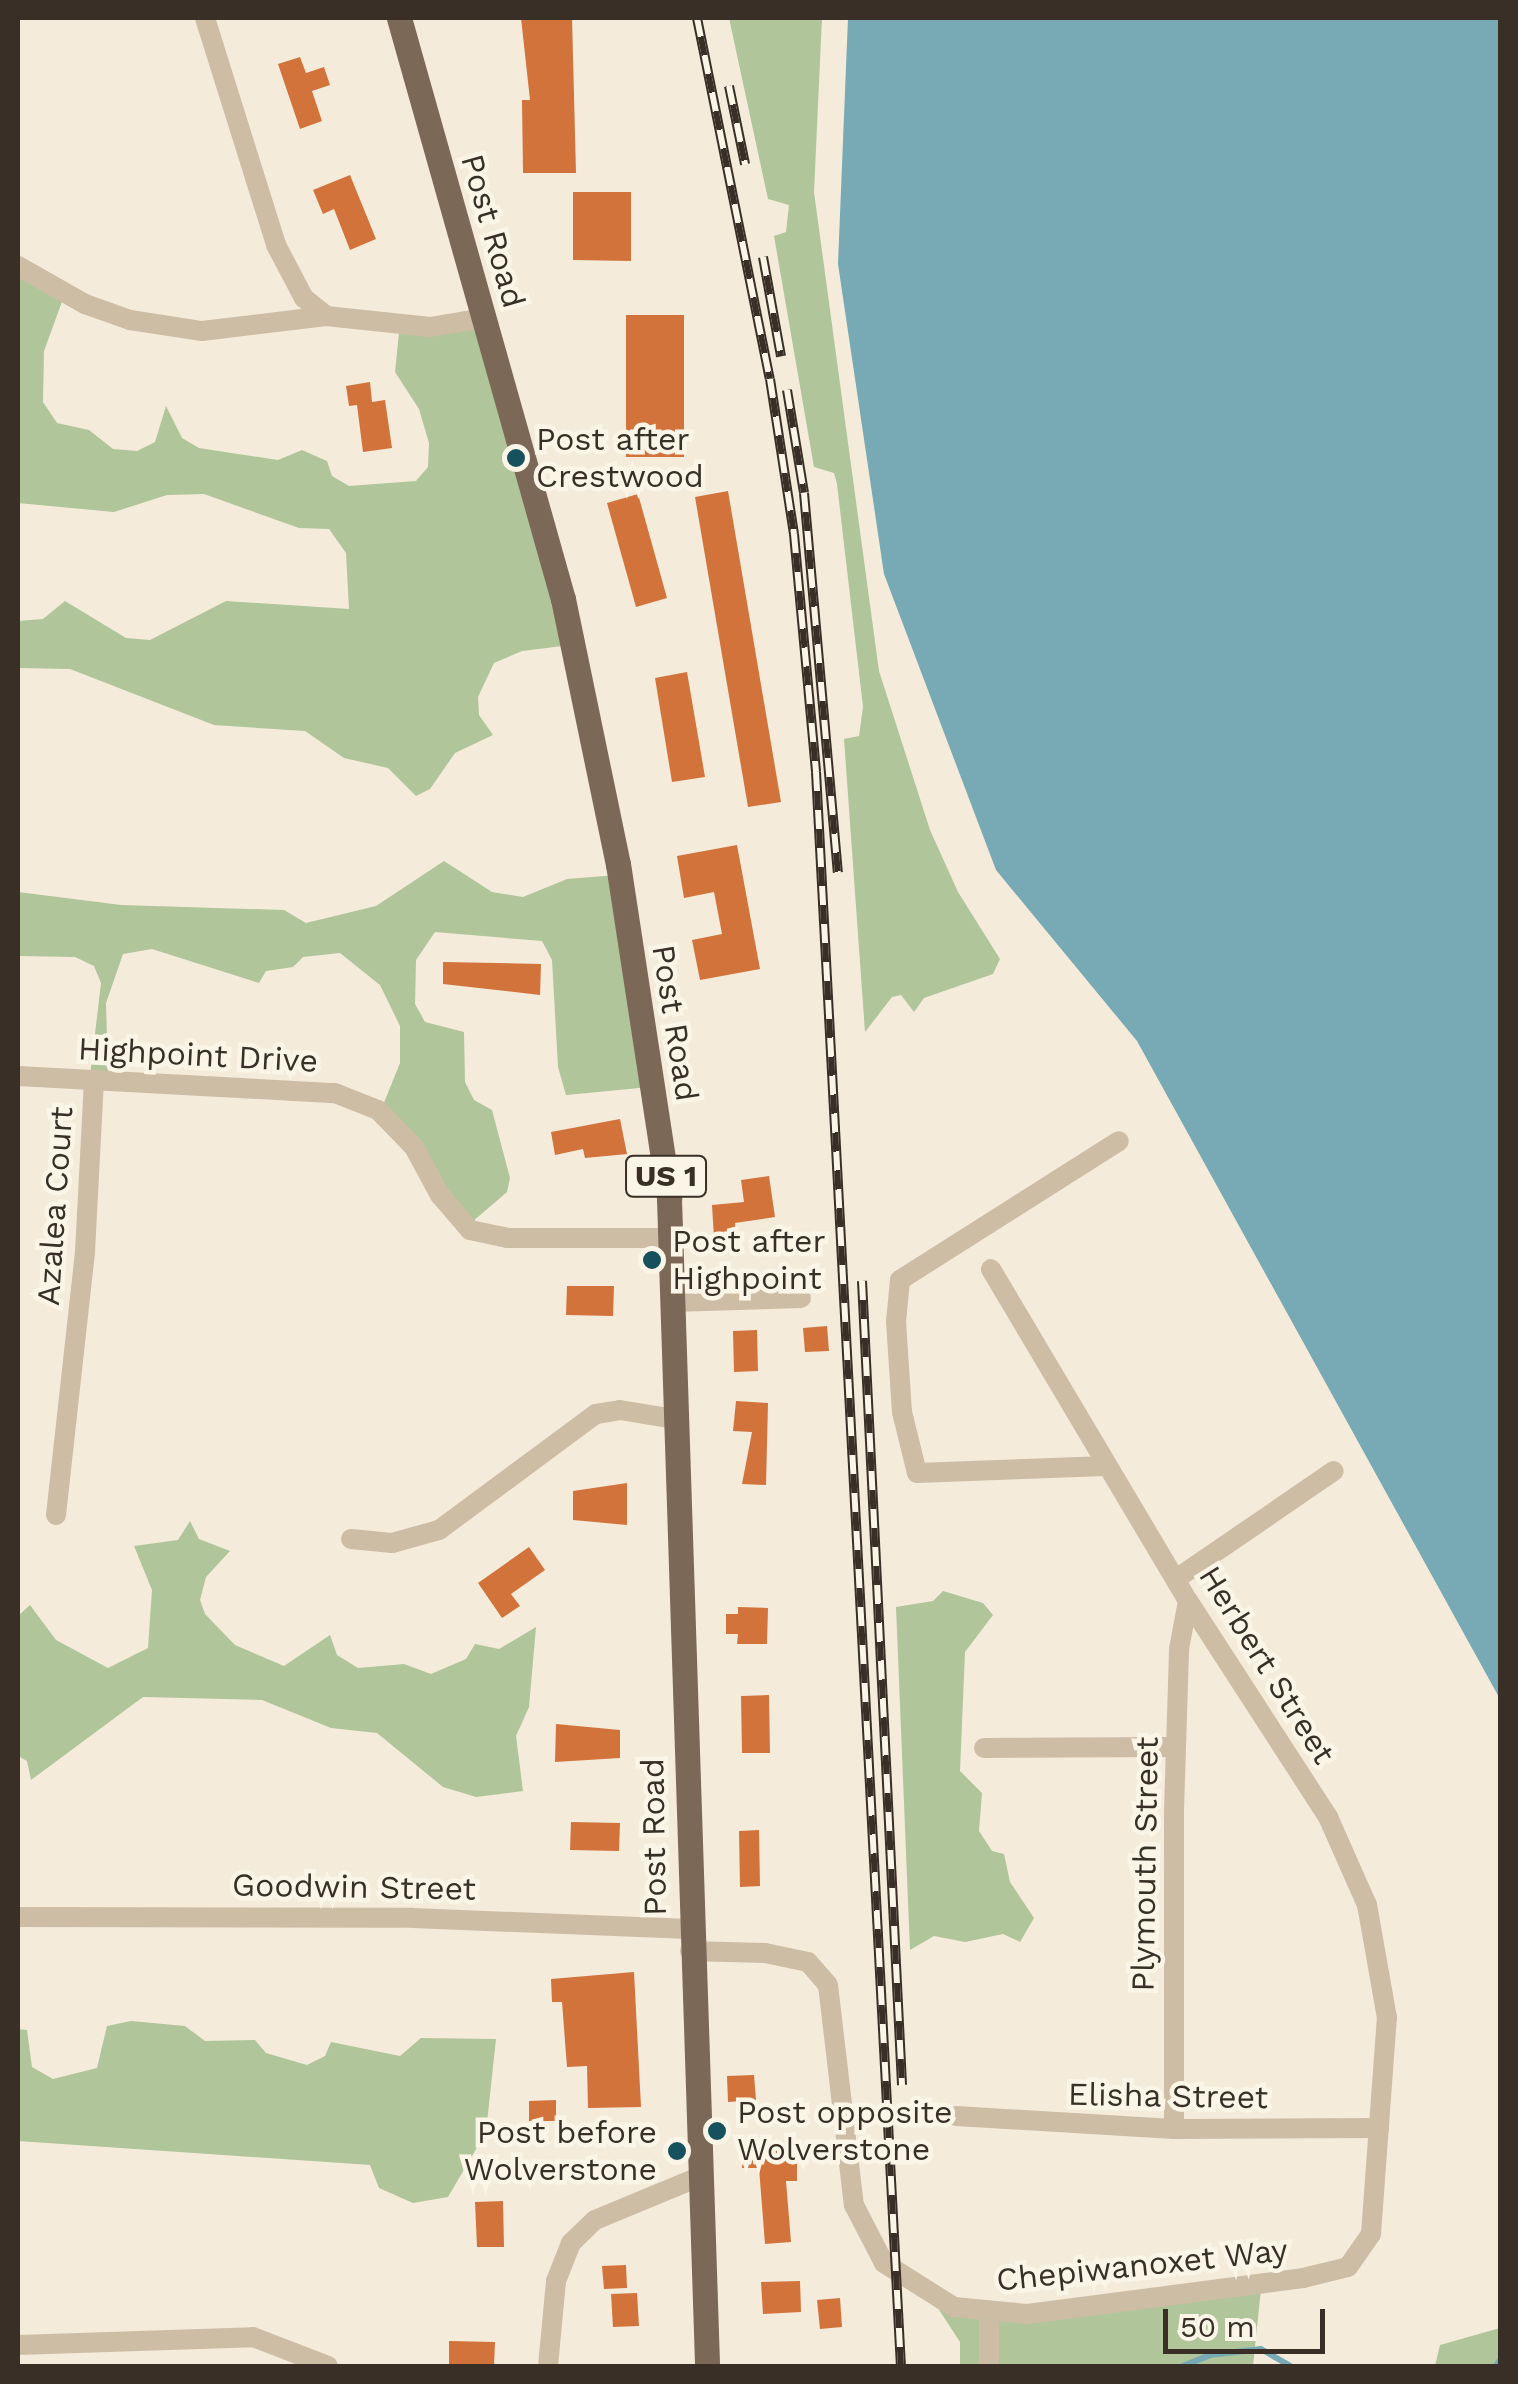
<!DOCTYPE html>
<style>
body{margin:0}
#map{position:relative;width:1518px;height:2384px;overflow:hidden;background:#f4ebdb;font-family:"Work Sans",sans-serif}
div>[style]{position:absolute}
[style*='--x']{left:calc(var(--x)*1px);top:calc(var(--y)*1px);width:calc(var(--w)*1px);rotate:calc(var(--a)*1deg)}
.green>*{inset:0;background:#b0c599}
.water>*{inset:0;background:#77aab4}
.stream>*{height:6px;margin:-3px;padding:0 3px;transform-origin:3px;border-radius:3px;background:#77aab4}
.building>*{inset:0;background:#d2733b}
.minor>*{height:20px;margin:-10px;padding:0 10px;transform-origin:10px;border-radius:10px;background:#cebda5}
.primary>*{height:25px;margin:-12.5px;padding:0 12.5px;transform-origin:12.5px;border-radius:12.5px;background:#7c6857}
.rail>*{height:10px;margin-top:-5px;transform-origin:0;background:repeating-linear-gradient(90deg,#fbf5e7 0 19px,#392f27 0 38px);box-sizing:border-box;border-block:2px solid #392f27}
.dots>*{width:28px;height:28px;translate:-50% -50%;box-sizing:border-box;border:5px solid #fbf5e7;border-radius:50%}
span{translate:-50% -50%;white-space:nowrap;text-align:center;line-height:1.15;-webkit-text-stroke:9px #fbf5e7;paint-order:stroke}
.shield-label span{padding:2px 8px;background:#fbf5e7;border:2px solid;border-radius:8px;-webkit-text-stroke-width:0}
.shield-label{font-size:30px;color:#392f27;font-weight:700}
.street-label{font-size:32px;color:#392f27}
.poi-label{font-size:32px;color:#392f27}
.left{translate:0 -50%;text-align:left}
.right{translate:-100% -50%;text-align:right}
.frame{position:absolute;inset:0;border:20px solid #392f27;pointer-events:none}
.scale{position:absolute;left:1163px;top:2309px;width:162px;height:45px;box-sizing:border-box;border:5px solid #392f27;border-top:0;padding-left:12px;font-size:30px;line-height:35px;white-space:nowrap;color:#392f27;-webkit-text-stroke:8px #fbf5e7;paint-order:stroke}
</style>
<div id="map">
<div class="green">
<div style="clip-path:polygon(729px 18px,822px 18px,814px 192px,879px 671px,930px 830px,958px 892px,1000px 959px,993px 974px,924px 998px,914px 1012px,901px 995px,892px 997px,865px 1032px,844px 739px,859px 736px,863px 707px,837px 484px,834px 473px,814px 467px,774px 236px,786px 232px,789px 205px,768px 199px)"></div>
<div style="clip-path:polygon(18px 264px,63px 299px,44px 351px,43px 402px,57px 423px,89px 430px,113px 449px,137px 451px,155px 442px,166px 406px,182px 438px,199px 448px,278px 460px,302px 450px,327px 461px,332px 476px,349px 486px,416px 481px,428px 467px,429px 443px,419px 409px,395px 372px,400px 323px,481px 318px,571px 645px,522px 651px,494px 663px,478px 697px,479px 715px,493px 735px,455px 753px,430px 789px,416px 796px,388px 768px,344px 758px,305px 731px,214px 725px,70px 669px,18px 668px,18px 621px,43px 619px,65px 601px,126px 638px,150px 640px,226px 601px,349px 609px,346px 553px,329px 529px,299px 528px,204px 494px,167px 495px,114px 512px,18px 503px)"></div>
<div style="clip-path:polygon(444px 861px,492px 892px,523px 897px,567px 879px,617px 875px,650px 1087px,566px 1095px,558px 1067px,552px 960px,542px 941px,435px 932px,416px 960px,415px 1004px,425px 1022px,464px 1032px,465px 1082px,474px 1100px,492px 1110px,510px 1178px,507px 1192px,472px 1222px,381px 1110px,400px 1063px,400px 1026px,380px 985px,340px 953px,303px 957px,293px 967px,266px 971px,259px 983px,152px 949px,123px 954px,106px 1003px,108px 1077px,90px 1076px,101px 983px,94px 966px,75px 957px,18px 956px,18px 892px,121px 905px,284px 910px,306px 923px,376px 906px)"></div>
<div style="clip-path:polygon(190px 1521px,199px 1539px,230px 1551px,206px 1577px,200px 1600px,205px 1614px,235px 1645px,284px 1666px,330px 1635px,337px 1655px,358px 1668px,404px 1664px,431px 1674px,466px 1659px,475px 1644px,499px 1649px,536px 1627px,529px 1707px,516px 1736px,523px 1791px,476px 1797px,443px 1787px,377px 1733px,331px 1728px,262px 1700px,143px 1697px,31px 1780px,27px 1761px,18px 1756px,18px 1616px,30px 1605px,56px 1640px,108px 1668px,148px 1648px,152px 1590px,134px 1546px,178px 1540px)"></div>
<div style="clip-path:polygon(943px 1591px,983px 1603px,993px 1615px,965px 1652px,960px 1771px,982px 1793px,979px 1831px,992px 1851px,1004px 1854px,1010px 1882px,1034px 1918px,1020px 1942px,1003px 1934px,965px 1942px,934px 1936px,910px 1950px,896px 1607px,933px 1601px)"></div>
<div style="clip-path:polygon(131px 2021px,185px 2026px,205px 2041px,255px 2040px,266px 2053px,307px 2065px,325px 2056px,331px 2042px,400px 2056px,421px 2038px,496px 2039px,486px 2132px,448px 2197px,413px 2203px,379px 2188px,370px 2165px,18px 2141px,18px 2029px,27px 2030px,32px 2067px,53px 2079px,97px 2068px,107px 2026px)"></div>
<div style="clip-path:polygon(1261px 2289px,1253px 2366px,960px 2366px,960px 2342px,934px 2302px,966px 2315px)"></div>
<div style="clip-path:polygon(1500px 2328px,1500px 2366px,1435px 2366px,1440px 2345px)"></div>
</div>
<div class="water">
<div style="clip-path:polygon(848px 18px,1500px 18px,1500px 1699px,1137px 1041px,996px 870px,884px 574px,838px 264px)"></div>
</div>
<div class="stream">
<div style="--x:1183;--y:2366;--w:29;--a:-22"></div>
<div style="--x:1210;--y:2355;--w:51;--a:-6.7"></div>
<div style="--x:1261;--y:2349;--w:34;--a:30"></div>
<div style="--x:1496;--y:2366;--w:7;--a:-56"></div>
</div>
<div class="building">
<div style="clip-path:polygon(521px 18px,572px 18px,576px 173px,523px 173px,522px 100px,530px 100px)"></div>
<div style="clip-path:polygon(300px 57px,306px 73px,324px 67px,330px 85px,312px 91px,322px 121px,300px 129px,278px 64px)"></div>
<div style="clip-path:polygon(350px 175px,376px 239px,350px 250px,334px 209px,323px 214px,313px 190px)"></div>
<div style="clip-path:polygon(573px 192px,631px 192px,631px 261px,573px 260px)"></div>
<div style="clip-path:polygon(626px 315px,684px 315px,684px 457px,626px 457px)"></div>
<div style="clip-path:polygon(370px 382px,372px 402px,385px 400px,392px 448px,363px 452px,357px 405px,349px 406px,346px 386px)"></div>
<div style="clip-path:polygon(728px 491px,781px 802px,748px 807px,695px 497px)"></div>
<div style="clip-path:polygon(638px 494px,667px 598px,636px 607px,607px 503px)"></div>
<div style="clip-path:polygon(687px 672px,705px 777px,672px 782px,655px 678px)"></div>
<div style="clip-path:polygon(737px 845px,760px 969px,700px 980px,692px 940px,722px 934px,714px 892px,684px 898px,677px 856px)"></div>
<div style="clip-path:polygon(443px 962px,541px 964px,540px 995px,443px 984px)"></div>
<div style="clip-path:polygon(620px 1119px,627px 1154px,585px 1158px,583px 1149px,555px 1155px,551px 1132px)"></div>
<div style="clip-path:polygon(769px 1176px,775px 1217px,735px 1223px,736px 1236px,714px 1238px,712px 1205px,744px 1202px,741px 1180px)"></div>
<div style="clip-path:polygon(567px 1286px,614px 1286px,613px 1316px,566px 1315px)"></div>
<div style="clip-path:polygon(827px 1326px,829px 1351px,805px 1352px,803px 1328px)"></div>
<div style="clip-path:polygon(757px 1330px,758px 1371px,734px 1372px,733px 1331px)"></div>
<div style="clip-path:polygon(736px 1401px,768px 1403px,766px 1485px,742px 1484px,752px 1432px,733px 1431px)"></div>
<div style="clip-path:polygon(627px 1483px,627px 1525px,573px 1520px,573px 1491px)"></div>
<div style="clip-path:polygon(529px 1547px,545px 1570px,511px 1594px,520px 1606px,502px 1618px,478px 1583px)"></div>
<div style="clip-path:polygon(738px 1607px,768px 1608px,767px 1644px,737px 1644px,738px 1634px,726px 1634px,726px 1614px,738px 1614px)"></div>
<div style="clip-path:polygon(769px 1695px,770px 1753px,742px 1753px,741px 1696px)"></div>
<div style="clip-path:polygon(556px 1724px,620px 1730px,620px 1758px,555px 1762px)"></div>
<div style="clip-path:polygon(571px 1822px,620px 1823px,619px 1851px,570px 1850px)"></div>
<div style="clip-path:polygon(759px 1830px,760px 1886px,740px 1887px,739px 1831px)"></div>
<div style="clip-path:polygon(634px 1972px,641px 2107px,588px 2108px,587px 2066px,567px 2067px,562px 2002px,552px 2002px,551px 1979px)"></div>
<div style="clip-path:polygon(754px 2075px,756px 2100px,728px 2102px,727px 2076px)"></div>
<div style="clip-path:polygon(556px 2100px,556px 2121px,529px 2121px,529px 2101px)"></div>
<div style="clip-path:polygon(743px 2141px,797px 2142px,797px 2181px,786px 2181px,791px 2242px,765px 2244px,759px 2168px,742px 2168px)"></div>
<div style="clip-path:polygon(503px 2201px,504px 2247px,477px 2247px,475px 2202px)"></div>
<div style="clip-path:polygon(626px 2265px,627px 2288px,604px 2289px,602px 2266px)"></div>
<div style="clip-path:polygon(800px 2281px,801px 2312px,763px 2314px,761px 2282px)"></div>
<div style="clip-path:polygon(637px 2293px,639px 2326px,613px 2327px,611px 2294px)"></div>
<div style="clip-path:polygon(840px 2298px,842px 2327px,820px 2329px,817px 2300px)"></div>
<div style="clip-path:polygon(449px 2341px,495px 2342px,494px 2366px,449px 2366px)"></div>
</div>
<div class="minor">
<div style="--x:205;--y:18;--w:238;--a:72.6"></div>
<div style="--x:276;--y:245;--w:60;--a:62.2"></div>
<div style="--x:304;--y:298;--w:28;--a:39"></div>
<div style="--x:18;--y:266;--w:77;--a:29.6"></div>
<div style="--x:85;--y:304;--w:48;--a:19.6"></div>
<div style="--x:130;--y:320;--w:73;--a:8.7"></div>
<div style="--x:202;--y:331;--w:125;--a:-6.9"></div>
<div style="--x:326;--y:316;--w:105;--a:6"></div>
<div style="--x:430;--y:327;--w:55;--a:-9.5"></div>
<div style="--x:18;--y:1076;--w:317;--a:3.1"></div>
<div style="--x:335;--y:1093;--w:46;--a:21.6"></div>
<div style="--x:378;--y:1110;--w:52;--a:45.8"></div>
<div style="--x:414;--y:1147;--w:55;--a:61.6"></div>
<div style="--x:440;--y:1195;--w:46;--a:49.4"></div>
<div style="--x:470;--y:1230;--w:38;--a:12"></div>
<div style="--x:507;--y:1238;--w:164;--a:0"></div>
<div style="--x:673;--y:1302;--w:128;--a:-1.8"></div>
<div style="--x:1106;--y:1466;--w:189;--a:177.9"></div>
<div style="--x:917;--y:1473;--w:63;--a:-103.8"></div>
<div style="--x:902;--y:1412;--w:90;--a:-93.8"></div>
<div style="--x:896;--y:1322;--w:42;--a:-84.6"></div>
<div style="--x:900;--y:1280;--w:259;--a:-32.4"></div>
<div style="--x:56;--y:1515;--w:265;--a:-83.7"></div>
<div style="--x:85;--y:1252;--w:172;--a:-87"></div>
<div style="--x:351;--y:1539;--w:41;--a:5.6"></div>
<div style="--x:392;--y:1543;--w:49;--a:-15.5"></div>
<div style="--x:439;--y:1530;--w:195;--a:-36.5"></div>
<div style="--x:596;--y:1414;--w:24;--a:-9"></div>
<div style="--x:620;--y:1410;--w:56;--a:9.3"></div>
<div style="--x:1176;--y:1579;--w:191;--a:-34.4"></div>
<div style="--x:984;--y:1748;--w:192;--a:-0.3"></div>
<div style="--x:18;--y:1917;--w:395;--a:0.1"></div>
<div style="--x:413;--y:1918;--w:276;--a:2.3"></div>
<div style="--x:690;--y:1951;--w:75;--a:1.5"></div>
<div style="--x:765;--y:1953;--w:44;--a:11.8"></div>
<div style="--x:808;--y:1962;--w:30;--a:49"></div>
<div style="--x:828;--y:1985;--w:222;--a:83.3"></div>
<div style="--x:854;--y:2205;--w:65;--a:62.7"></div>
<div style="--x:884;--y:2263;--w:83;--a:32.2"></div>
<div style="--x:954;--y:2307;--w:73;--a:5.5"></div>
<div style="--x:1027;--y:2314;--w:278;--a:-7.4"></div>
<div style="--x:1303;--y:2278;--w:46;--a:-13.7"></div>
<div style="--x:1348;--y:2267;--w:40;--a:-55.1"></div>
<div style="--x:1371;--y:2234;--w:217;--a:-85.8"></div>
<div style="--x:1387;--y:2018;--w:115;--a:-100"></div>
<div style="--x:1367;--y:1905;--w:96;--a:-113.9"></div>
<div style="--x:1328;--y:1817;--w:257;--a:-122.9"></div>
<div style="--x:1188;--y:1601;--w:386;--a:-120.7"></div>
<div style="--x:956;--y:2116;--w:218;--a:3.4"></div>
<div style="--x:1174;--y:2129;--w:205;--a:-0.3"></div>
<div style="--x:1174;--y:2129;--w:318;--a:-90"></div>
<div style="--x:1174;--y:1811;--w:162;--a:-88.2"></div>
<div style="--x:1179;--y:1649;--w:49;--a:-79.4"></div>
<div style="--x:18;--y:2345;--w:235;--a:-1.9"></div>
<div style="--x:253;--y:2337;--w:80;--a:21.1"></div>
<div style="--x:548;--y:2366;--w:85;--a:-84.6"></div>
<div style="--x:556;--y:2281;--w:41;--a:-68.5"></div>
<div style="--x:571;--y:2243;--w:33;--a:-44"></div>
<div style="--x:595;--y:2220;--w:113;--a:-22.5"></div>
<div style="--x:989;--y:2366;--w:52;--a:-90"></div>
</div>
<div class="primary">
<div style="--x:399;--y:18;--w:604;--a:74.24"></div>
<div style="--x:563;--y:599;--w:271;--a:78.3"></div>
<div style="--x:618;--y:864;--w:339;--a:81.3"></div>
<div style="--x:669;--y:1199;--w:1168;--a:88.13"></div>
</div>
<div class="rail">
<div style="--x:697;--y:18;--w:368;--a:78.6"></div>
<div style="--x:770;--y:379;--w:157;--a:81.2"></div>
<div style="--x:794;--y:534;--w:239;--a:84.7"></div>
<div style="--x:816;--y:772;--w:1596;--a:86.95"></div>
<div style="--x:729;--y:86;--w:80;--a:78.4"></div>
<div style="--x:763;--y:257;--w:101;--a:79.7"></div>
<div style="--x:787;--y:390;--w:104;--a:80.6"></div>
<div style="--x:804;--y:493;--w:381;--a:84.9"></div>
<div style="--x:862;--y:1281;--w:805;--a:87.15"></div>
</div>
<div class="dots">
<div style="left:516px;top:458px;background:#18515e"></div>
<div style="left:652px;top:1260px;background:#18515e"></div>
<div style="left:717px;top:2131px;background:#18515e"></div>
<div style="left:677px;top:2151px;background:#18515e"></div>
</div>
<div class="shield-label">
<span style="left:666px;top:1176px">US 1</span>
</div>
<div class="street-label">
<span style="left:493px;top:231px;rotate:74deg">Post Road</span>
<span style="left:675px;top:1023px;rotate:81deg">Post Road</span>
<span style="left:198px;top:1055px;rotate:3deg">Highpoint Drive</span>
<span style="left:55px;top:1206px;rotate:-86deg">Azalea Court</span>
<span style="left:1267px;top:1665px;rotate:58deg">Herbert Street</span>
<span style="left:654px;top:1837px;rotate:-91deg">Post Road</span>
<span style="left:1145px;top:1864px;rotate:-89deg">Plymouth Street</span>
<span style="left:354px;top:1887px;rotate:1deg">Goodwin Street</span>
<span style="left:1168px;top:2096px;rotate:1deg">Elisha Street</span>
<span style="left:1142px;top:2265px;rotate:-6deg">Chepiwanoxet Way</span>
</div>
<div class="poi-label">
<span class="left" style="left:536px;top:458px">Post after<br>Crestwood</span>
<span class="left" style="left:672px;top:1260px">Post after<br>Highpoint</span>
<span class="left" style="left:737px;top:2131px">Post opposite<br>Wolverstone</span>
<span class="right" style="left:657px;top:2151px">Post before<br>Wolverstone</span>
</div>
<div class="frame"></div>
<div class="scale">50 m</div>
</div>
